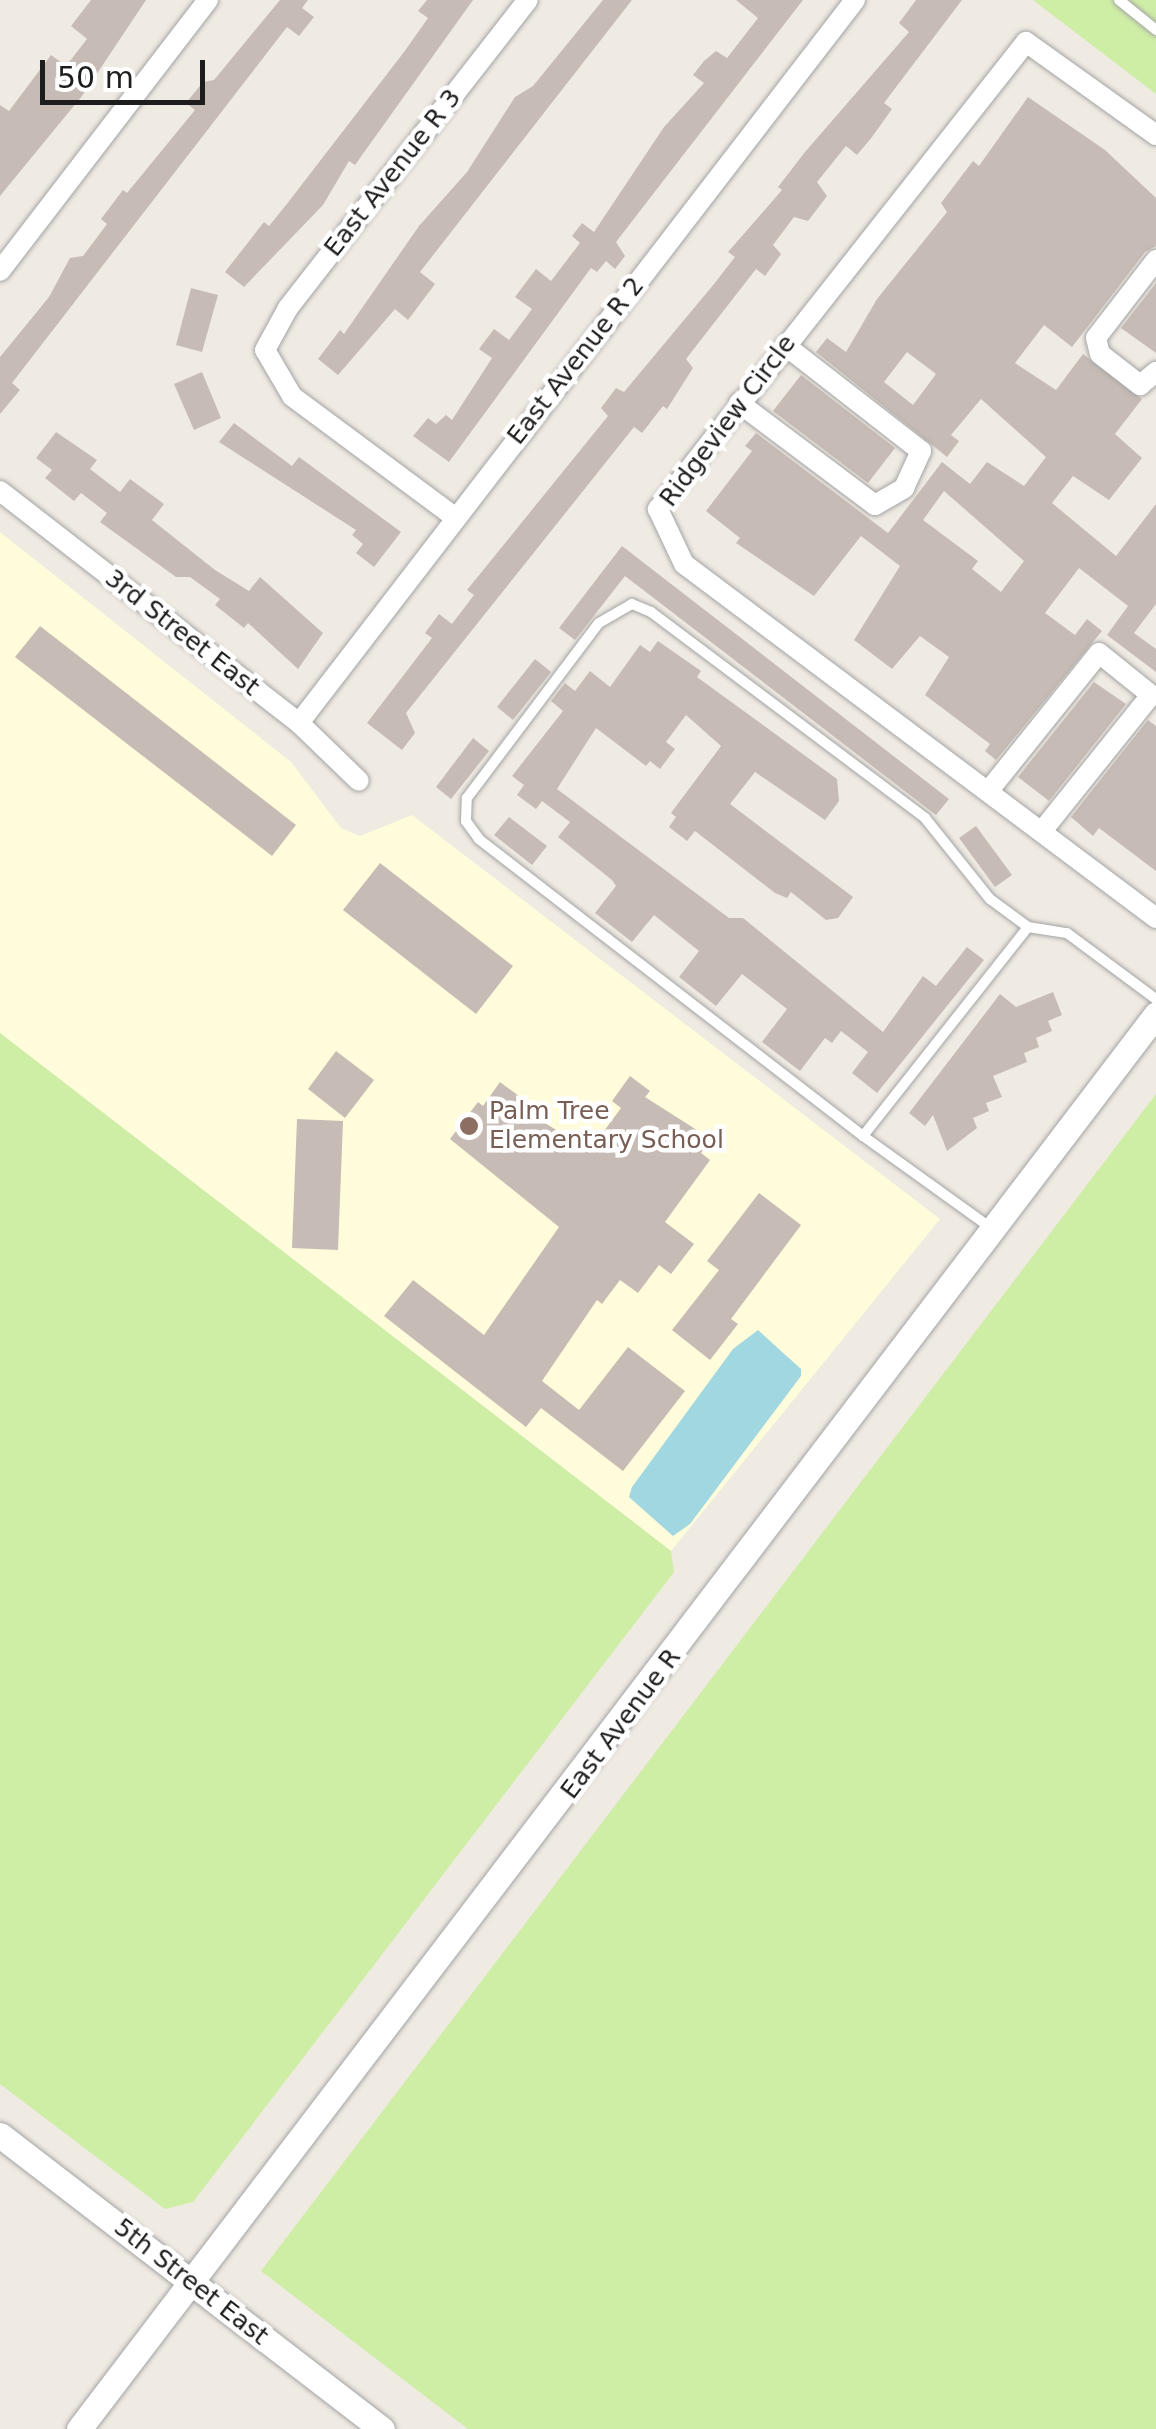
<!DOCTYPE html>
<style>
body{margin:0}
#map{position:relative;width:1156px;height:2429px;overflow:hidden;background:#efeae2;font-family:"DejaVu Sans",sans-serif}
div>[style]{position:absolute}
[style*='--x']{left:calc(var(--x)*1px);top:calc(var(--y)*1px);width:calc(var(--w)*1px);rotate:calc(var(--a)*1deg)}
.education>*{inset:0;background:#fffcdc}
.grass>*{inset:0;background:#ceeda5}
.water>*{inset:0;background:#a0d7e0}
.building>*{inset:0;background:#c7bcb5}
.roads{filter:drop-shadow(0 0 2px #a4a4a4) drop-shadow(0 0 2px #a4a4a4)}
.service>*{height:10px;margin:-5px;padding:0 5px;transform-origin:5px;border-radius:5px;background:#fff}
.minor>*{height:20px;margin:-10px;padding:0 10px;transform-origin:10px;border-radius:10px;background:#fff}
.tertiary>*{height:25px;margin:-12.5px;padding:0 12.5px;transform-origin:12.5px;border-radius:12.5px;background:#fff}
.dots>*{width:28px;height:28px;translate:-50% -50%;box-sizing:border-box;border:5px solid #fff;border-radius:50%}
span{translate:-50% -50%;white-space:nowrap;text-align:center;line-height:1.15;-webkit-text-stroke:9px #fff;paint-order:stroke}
.street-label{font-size:25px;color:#1d1d1d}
.education-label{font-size:25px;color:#785e54}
.left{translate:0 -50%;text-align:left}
.scale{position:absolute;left:40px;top:60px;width:165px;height:45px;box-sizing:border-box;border:5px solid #1d1d1d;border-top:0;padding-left:12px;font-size:30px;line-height:35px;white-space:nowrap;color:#1d1d1d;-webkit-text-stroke:8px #fff;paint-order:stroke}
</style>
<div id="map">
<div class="education">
<div style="clip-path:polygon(0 532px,291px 762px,341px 828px,360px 836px,412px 815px,940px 1219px,671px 1551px,0 1033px)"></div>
</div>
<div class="grass">
<div style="clip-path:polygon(1033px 0,1156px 0,1156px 94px)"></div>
<div style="clip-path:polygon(0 1033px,671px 1551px,674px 1572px,193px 2202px,165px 2209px,0 2084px)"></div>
<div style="clip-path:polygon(1156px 1094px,1156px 2429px,468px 2429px,261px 2271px)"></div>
</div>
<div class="water">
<div style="clip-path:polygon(758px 1330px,801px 1369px,801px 1376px,690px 1524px,673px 1536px,629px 1497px,632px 1487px,733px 1349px)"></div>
</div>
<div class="building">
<div style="clip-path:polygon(91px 0,146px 0,82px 96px,0 196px,0 105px,9px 111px,51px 55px,66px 66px,87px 39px,71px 26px)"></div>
<div style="clip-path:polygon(280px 0,308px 0,302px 8px,314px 17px,299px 36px,287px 27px,12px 383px,20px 390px,0 414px,0 357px,49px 297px,70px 258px,83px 256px,107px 224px,101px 219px,123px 190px,127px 193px,195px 110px,186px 103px,203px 82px,214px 80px)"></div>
<div style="clip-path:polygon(427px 0,473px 0,355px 165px,349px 161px,323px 205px,244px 287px,225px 272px,264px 222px,269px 226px,286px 205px,404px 52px,428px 18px,418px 11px)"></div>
<div style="clip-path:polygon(603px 0,632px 0,420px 272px,435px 284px,408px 320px,395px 309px,338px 375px,318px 359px,340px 330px,344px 334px,419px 226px,467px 172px,515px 97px,533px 86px)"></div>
<div style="clip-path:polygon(736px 0,803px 0,616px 242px,625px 256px,615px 269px,606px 261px,597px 272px,591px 268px,449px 462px,413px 436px,428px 418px,436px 424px,446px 415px,452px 420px,492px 358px,479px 349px,494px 329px,509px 340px,532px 309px,515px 297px,536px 269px,551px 281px,580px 243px,572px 236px,582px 223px,594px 232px,664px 127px,704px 83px,693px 75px,704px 61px,716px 51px,727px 58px,758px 18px)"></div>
<div style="clip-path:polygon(916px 0,962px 0,884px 103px,892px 109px,872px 137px,857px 155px,846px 146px,817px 182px,827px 196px,808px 221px,794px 217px,773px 245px,781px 254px,765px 276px,756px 269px,686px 359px,693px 368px,667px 409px,663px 406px,642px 433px,634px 427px,406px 713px,415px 733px,402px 750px,367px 723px,432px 638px,425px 633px,439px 614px,452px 624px,474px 595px,467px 590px,608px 416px,601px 408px,616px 388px,624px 392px,714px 284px,735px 257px,728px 252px,782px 190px,778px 187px,805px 152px,909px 32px,899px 23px)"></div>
<div style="clip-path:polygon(evenodd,1028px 97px,1105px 150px,1156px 198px,1156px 246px,1145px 252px,1072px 347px,1044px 325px,1015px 363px,1056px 390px,1083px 354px,1142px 399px,1115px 434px,1142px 458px,1109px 500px,1073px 476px,1052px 503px,1116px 556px,1156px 504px,1156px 604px,1134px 633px,1156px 649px,1156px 672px,1107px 635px,1128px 606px,1079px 568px,1045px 613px,1075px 635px,1087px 619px,1102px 631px,996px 760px,985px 751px,990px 744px,925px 695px,949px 657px,920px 636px,892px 669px,854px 640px,900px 566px,861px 536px,814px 596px,736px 543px,740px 538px,706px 511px,752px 451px,745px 446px,756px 433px,888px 533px,942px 462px,970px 484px,987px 462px,1024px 486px,1046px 457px,981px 399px,951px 435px,959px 441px,947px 457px,816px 352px,827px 338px,846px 352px,877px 299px,947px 212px,941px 203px,973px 161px,979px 166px,1028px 97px,907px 352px,936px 374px,913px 405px,884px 382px,907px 352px,1028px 97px,944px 491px,1024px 561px,1001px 592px,972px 569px,978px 561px,923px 520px,944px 491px)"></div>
<div style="clip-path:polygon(1156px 283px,1156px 353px,1121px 328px)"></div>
<div style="clip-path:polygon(191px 288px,218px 295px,202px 352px,176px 345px)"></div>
<div style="clip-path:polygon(202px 372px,221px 418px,194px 430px,174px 384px)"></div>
<div style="clip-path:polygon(801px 375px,895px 448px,868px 483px,773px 411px)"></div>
<div style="clip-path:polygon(234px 423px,292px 466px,299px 457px,401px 532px,374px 567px,356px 553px,363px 544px,352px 535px,356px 530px,219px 442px)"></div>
<div style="clip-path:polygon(56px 432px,97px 460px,90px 469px,120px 492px,130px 479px,164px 504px,152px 520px,215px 570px,249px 591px,260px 577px,323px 633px,298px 669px,248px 623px,244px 628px,215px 605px,220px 599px,190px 577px,176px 577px,100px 522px,107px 513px,81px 493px,74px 501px,45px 478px,52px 470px,36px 458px)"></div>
<div style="clip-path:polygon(622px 546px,949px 799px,936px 815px,625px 576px,575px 640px,559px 628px)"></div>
<div style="clip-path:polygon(40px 626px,296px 825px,272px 856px,15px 657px)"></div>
<div style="clip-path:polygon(658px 641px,701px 671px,697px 677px,837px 779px,839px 801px,825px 820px,755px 772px,730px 804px,853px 897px,838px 918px,826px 920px,791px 892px,787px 898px,775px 893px,695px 831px,687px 841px,669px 827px,676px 817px,671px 813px,721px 746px,686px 715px,666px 742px,675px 749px,660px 769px,650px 761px,646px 766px,596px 728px,557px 789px,729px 918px,743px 918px,883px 1032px,923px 976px,936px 986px,967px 947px,984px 960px,877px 1093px,852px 1073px,868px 1052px,841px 1031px,832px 1043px,825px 1038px,800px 1071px,762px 1042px,787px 1009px,742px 974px,716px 1006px,679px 977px,699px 951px,654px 915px,632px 942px,595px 913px,616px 886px,612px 880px,558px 837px,570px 822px,542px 801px,536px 809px,517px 795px,524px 785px,512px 776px,563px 711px,551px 701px,565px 683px,575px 691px,590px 671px,610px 687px,640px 645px,650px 652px)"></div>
<div style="clip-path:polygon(535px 659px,551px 672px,513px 720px,497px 707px)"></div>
<div style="clip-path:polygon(1094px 682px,1126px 704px,1049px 801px,1018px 777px)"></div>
<div style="clip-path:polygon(1148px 720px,1156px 726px,1156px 871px,1099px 828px,1093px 836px,1071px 817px)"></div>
<div style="clip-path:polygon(473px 738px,489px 751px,451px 799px,436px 787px)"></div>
<div style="clip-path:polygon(509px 817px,547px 846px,532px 865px,494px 835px)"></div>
<div style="clip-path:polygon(976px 826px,1012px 875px,995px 887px,959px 838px)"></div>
<div style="clip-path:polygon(380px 863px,513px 966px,476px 1014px,343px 910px)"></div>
<div style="clip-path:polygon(1053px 992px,1062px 1015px,1048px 1021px,1052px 1031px,1036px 1038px,1039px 1047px,1024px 1053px,1027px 1062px,993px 1076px,1002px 1097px,986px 1103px,989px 1111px,973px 1118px,977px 1128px,947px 1151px,933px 1115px,925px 1126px,909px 1113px,1000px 994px,1016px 1007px)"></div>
<div style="clip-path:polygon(336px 1051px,374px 1080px,345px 1118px,308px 1089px)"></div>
<div style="clip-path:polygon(630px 1076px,650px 1091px,645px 1097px,711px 1139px,701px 1153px,710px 1160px,665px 1222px,694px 1244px,671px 1274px,659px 1265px,638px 1293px,620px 1280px,602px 1304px,597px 1300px,542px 1381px,579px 1410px,628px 1347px,685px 1391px,623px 1471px,541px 1408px,526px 1427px,384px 1316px,413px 1280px,484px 1335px,559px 1227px,450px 1139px,478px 1102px,483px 1106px,500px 1082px,542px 1113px,538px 1119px,590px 1150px,621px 1108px,612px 1101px)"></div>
<div style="clip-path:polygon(297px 1119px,343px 1121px,338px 1250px,292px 1248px)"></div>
<div style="clip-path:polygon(759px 1193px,801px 1225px,731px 1319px,738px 1324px,710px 1360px,672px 1330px,719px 1270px,707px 1261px)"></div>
</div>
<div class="roads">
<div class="service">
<div style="--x:1119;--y:0;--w:48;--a:39"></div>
<div style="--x:863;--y:1136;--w:485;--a:-142.3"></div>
<div style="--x:479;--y:839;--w:22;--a:-126"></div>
<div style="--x:466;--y:821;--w:23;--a:-88"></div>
<div style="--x:467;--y:798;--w:219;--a:-53"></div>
<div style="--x:599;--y:623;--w:38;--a:-30"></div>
<div style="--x:632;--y:604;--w:21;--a:23"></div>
<div style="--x:651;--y:612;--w:343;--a:36.9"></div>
<div style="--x:925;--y:818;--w:104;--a:51.3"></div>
<div style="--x:990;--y:899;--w:47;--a:36.4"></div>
<div style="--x:991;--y:1228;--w:158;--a:-144.3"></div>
<div style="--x:863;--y:1136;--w:266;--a:-51.7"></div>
<div style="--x:1028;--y:927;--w:39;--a:9"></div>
<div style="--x:1067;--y:933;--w:111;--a:36.6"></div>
</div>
<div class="minor">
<div style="--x:1156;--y:135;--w:160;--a:-144.4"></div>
<div style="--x:1026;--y:42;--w:595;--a:128.24"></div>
<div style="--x:658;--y:509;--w:61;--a:64.7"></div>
<div style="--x:684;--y:564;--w:590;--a:36.87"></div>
<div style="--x:1156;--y:260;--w:98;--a:127.6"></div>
<div style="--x:1096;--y:338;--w:16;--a:76"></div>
<div style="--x:1100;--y:354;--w:51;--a:37.8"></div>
<div style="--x:1140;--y:385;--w:21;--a:-39"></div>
<div style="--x:0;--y:271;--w:342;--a:-52.5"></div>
<div style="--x:739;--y:403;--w:170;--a:36.9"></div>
<div style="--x:875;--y:505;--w:34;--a:-30"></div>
<div style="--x:904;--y:488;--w:41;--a:-65.3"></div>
<div style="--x:921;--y:451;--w:172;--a:-142.1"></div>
<div style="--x:0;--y:491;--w:378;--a:37.8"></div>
<div style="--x:299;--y:723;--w:83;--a:44"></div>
<div style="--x:456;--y:518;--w:204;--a:-143.4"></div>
<div style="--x:292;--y:396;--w:53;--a:-120.4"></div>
<div style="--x:265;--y:350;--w:48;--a:-61.3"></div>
<div style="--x:288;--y:308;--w:390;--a:-52.1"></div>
<div style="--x:299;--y:723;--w:912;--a:-52.44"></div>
<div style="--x:990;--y:789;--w:174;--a:-51.3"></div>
<div style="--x:1099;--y:653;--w:67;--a:38.9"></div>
<div style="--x:1151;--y:695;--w:173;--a:128.7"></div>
</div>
<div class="tertiary">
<div style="--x:0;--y:2135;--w:482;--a:37.6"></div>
<div style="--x:79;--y:2429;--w:1778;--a:-52.72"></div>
</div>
</div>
<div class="dots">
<div style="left:469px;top:1126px;background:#8d6e63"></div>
</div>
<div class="street-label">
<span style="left:393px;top:173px;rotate:-52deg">East Avenue R 3</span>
<span style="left:576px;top:361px;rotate:-52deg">East Avenue R 2</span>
<span style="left:728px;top:421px;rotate:-53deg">Ridgeview Circle</span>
<span style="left:182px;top:633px;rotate:38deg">3rd Street East</span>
<span style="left:621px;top:1724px;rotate:-53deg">East Avenue R</span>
<span style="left:191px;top:2282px;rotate:38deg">5th Street East</span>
</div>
<div class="education-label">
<span class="left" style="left:489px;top:1126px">Palm Tree<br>Elementary School</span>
</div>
<div class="scale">50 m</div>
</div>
